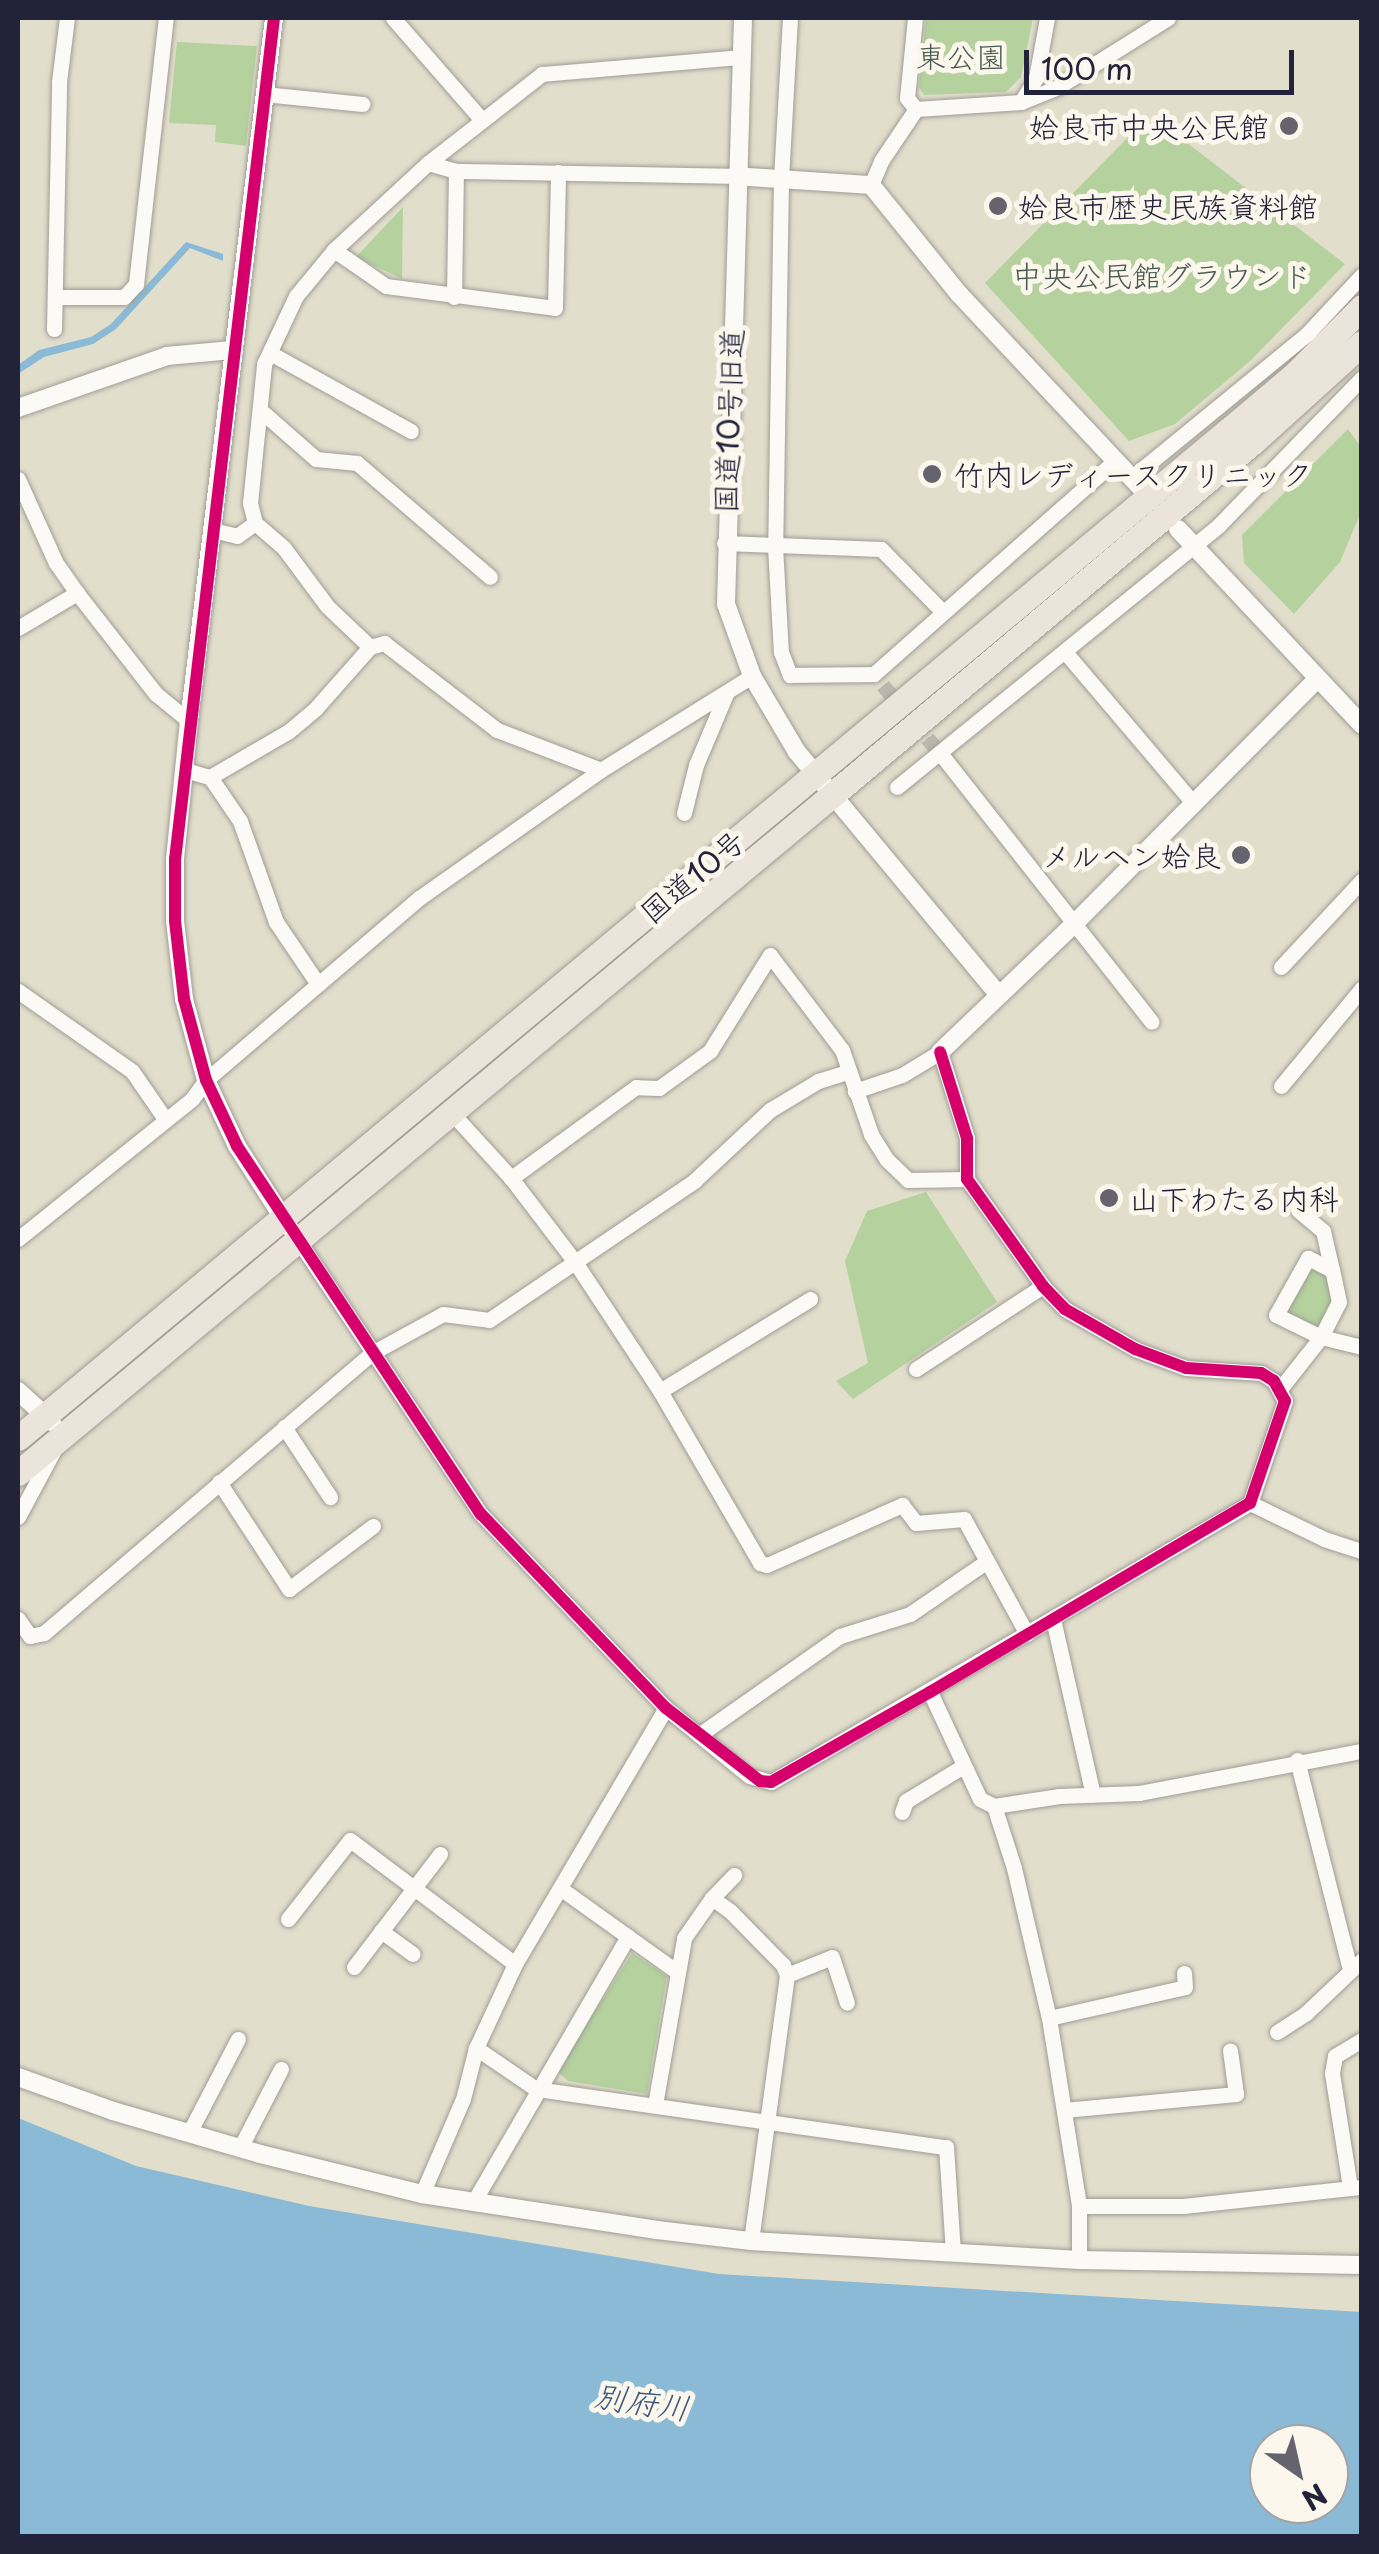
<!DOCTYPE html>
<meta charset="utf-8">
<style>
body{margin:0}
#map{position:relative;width:1379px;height:2554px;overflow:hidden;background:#e2decc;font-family:"Playpen Sans","Klee One",sans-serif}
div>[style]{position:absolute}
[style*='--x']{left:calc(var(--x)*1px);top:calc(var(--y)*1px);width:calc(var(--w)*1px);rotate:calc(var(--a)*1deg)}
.green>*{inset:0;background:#b4d19e}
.water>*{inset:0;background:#8abad6}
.minor-tunnel>*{height:15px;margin-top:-7.5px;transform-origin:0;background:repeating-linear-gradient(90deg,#bcb8af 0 15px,transparent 0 23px)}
.roads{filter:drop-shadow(0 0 2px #9f9d96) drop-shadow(0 0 2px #9f9d96)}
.minor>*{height:15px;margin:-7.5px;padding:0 7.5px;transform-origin:7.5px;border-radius:7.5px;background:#fbfaf7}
.tertiary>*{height:18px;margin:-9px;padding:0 9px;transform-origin:9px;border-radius:9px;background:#fbfaf7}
.trunk>*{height:25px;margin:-12.5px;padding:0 12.5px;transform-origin:12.5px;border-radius:12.5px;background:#ebe4db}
.cycleway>*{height:12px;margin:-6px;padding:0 6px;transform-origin:6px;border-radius:6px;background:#d6006c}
.dots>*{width:28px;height:28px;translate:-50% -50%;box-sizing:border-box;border:5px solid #fbf7ec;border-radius:50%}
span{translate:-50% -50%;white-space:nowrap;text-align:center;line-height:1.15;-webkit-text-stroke:10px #fbf7ec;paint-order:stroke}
.park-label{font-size:30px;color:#485b51}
.poi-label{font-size:30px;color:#22223b}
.right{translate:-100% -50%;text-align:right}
.left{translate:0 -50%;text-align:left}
.street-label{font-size:30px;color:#22223b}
.water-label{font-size:32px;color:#3d597b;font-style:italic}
.frame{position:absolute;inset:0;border:20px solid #22223b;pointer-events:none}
.north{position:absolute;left:1249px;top:2424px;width:100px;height:100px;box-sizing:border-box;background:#fbf7ec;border:2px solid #a4a2a5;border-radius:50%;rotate:146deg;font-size:28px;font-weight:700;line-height:40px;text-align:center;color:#22223b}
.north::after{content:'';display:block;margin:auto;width:35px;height:45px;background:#65646e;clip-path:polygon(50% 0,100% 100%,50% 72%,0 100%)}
.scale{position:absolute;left:1024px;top:50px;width:270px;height:45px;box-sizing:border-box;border:5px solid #22223b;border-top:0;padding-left:12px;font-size:30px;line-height:35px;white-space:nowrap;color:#22223b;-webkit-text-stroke:8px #fbf7ec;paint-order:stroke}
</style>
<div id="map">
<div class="green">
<div style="clip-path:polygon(926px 18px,1033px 18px,1021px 77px,1006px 92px,924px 95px,919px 87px)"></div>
<div style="clip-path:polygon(177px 42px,257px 46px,246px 146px,215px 142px,216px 125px,169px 123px)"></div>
<div style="clip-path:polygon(1165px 126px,1345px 264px,1249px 362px,1175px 424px,1129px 441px,985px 283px,1134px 131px)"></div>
<div style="clip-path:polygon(403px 207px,402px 279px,356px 257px)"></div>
<div style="clip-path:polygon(1348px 429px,1361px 447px,1361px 512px,1340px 562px,1294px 614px,1244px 563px,1242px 535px)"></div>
<div style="clip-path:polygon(926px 1192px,997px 1302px,853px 1399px,836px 1381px,868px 1363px,845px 1261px,867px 1211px)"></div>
<div style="clip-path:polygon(1308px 1263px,1327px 1273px,1336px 1304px,1320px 1334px,1281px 1314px)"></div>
<div style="clip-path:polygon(632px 1953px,667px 1976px,647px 2094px,568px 2081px,557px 2071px)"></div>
</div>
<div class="water">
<div style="clip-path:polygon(186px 242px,223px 254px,223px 261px,190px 248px,116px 329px,93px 344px,44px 357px,18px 374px,18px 365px,39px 350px,91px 337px,111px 324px)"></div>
<div style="clip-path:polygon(evenodd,18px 2118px,136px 2166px,309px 2206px,719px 2274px,1361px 2312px,1361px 2536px,18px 2535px,18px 2118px,1269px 2444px,1329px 2444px,1329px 2504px,1269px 2504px,1269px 2444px)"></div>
</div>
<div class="minor-tunnel">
<div style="--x:883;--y:685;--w:89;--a:50"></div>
</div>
<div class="roads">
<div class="minor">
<div style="--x:393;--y:18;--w:135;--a:48.9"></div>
<div style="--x:790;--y:18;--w:160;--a:93.2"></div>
<div style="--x:781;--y:178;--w:368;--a:90.9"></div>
<div style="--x:775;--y:546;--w:106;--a:86.8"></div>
<div style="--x:781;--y:652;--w:25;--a:69"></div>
<div style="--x:790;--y:675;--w:84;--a:-0.7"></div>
<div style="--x:874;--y:674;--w:322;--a:-41.5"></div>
<div style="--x:915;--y:18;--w:80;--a:95.7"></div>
<div style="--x:907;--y:98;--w:14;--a:51"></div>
<div style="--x:264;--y:94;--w:99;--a:5.8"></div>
<div style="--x:1021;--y:102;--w:40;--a:-22"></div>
<div style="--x:1058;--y:87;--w:130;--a:-32.1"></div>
<div style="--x:428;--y:163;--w:29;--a:16"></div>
<div style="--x:456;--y:171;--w:279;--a:1"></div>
<div style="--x:871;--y:185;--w:26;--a:-67"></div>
<div style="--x:881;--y:161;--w:63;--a:-56.1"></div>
<div style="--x:916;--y:109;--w:105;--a:-3.8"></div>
<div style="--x:1021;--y:102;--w:28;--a:-58"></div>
<div style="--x:1036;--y:78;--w:61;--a:-79.6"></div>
<div style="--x:334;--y:250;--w:63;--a:34.7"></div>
<div style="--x:386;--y:286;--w:170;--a:7.4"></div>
<div style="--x:555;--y:308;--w:136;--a:-88.7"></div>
<div style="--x:55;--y:297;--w:69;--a:0"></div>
<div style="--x:124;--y:297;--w:18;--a:-47"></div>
<div style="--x:136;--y:284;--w:268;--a:-83.6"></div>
<div style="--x:454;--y:297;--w:126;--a:-89.1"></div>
<div style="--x:54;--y:329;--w:247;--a:-88.8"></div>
<div style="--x:59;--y:82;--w:64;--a:-82.9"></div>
<div style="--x:270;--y:353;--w:161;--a:29"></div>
<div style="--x:260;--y:410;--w:74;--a:41.2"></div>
<div style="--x:316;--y:459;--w:41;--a:5.6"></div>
<div style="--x:357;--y:463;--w:175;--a:40.6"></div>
<div style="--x:1131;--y:478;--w:229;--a:-39.3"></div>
<div style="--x:1308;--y:333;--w:79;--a:-47"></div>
<div style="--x:18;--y:479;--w:92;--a:65.7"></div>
<div style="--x:56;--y:563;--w:37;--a:55"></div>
<div style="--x:77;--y:593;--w:128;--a:52"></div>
<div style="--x:156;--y:694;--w:43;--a:39.3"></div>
<div style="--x:212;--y:530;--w:26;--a:13"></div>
<div style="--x:237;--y:536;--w:22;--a:-36"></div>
<div style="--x:724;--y:543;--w:157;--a:2.2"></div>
<div style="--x:881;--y:549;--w:88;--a:45.5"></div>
<div style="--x:18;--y:628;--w:69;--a:-30.7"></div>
<div style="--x:370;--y:647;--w:59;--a:-136.4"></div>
<div style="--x:327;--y:606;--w:72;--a:-126.6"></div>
<div style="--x:284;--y:548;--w:38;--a:-139"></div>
<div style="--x:255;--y:523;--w:21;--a:-104"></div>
<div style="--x:250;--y:503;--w:140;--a:-84.2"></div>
<div style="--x:264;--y:364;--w:75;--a:-64.8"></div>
<div style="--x:296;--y:296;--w:60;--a:-50.4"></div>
<div style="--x:334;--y:250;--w:128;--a:-42.8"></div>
<div style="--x:428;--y:163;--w:145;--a:-38"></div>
<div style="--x:542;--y:74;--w:199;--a:-4.9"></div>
<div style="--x:1066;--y:653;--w:198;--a:49.7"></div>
<div style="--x:940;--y:753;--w:342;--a:51.8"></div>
<div style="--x:185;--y:770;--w:26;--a:16"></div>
<div style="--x:210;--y:777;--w:53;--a:55.7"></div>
<div style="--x:240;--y:821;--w:107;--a:70.4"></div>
<div style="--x:276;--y:922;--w:75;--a:55.9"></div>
<div style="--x:210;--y:777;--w:91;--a:-30.2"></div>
<div style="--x:289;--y:731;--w:35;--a:-40"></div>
<div style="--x:316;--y:708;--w:81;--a:-48.5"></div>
<div style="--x:370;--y:647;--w:15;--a:-16"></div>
<div style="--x:384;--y:643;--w:143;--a:37.6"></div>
<div style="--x:497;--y:730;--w:111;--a:21"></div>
<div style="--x:897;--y:787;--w:414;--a:-39.1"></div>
<div style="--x:1218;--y:526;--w:206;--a:-45.8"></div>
<div style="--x:684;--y:813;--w:49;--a:-76"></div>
<div style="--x:696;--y:765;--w:77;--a:-67.1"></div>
<div style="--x:1281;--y:967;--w:119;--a:-47"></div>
<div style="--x:18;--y:991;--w:139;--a:35.1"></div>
<div style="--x:132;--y:1071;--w:58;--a:55.5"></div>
<div style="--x:1281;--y:1086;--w:127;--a:-50.4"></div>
<div style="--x:451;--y:1112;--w:89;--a:47.7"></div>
<div style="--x:967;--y:1179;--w:59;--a:179"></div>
<div style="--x:908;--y:1180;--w:29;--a:-136"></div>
<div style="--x:887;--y:1160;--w:31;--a:-122"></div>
<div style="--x:871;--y:1134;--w:89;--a:-109"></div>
<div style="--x:842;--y:1050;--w:119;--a:-127.2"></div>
<div style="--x:770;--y:955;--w:113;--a:122"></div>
<div style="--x:710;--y:1051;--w:63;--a:144"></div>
<div style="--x:659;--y:1088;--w:23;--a:-178"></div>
<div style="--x:636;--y:1087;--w:155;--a:143.9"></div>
<div style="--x:511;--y:1178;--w:106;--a:52.7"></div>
<div style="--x:575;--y:1262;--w:154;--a:56.6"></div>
<div style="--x:660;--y:1391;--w:199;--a:59.8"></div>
<div style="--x:760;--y:1563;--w:7;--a:16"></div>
<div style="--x:767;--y:1565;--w:148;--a:-24"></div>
<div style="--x:902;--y:1505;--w:23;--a:52"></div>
<div style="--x:916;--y:1523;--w:48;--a:-4.8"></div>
<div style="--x:964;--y:1519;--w:131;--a:61.3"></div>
<div style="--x:1298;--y:1210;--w:33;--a:40"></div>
<div style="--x:1323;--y:1231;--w:40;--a:77"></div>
<div style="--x:18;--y:1239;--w:223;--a:-38.8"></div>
<div style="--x:192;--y:1099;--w:24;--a:-54"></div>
<div style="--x:206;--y:1080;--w:280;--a:-40.5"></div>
<div style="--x:419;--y:898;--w:223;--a:-35.1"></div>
<div style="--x:601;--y:770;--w:178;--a:-31.9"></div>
<div style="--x:298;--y:1240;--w:329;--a:56.3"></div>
<div style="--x:481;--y:1514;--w:268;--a:46.4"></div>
<div style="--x:666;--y:1708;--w:107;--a:39.3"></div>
<div style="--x:749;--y:1776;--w:23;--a:15"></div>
<div style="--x:771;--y:1782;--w:554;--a:-30.22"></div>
<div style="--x:1250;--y:1503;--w:108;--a:-71.1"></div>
<div style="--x:1285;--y:1401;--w:23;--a:-119"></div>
<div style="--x:1274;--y:1381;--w:15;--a:-148"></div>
<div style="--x:1261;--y:1373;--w:75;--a:-176.2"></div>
<div style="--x:1186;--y:1368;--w:54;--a:-159.6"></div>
<div style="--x:1135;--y:1349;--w:81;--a:-150.3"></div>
<div style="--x:1065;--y:1309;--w:32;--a:-134"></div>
<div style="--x:1043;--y:1286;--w:131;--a:-125.4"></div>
<div style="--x:967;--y:1179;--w:41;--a:-90"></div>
<div style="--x:967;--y:1138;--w:90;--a:-107.4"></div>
<div style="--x:940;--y:1052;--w:44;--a:148.8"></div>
<div style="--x:902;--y:1075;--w:50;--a:161.2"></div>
<div style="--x:916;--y:1369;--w:152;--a:-33.2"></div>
<div style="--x:1280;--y:1389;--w:66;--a:-51.7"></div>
<div style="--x:1321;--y:1337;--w:39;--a:-63"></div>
<div style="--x:1339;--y:1302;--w:33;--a:-102"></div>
<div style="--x:1332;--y:1270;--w:27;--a:-153"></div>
<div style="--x:1308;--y:1258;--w:65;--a:119.3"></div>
<div style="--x:1276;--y:1315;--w:50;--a:26.1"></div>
<div style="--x:1321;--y:1337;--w:42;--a:13.7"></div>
<div style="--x:660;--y:1391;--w:176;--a:-31.5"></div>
<div style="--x:284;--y:1427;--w:84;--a:56.7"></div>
<div style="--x:219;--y:1482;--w:128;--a:56.8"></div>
<div style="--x:289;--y:1589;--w:105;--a:-36.9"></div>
<div style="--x:1250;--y:1503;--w:82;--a:25.9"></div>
<div style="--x:1324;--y:1539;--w:40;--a:18"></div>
<div style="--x:18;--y:1517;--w:76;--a:-61.8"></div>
<div style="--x:18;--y:1619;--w:21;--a:55"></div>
<div style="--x:30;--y:1636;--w:14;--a:-12"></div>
<div style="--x:44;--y:1633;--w:431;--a:-40.5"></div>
<div style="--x:372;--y:1353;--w:81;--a:-28.8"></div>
<div style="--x:443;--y:1314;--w:46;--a:7.4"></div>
<div style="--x:489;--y:1320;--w:248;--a:-34.1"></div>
<div style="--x:694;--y:1181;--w:104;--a:-43.1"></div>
<div style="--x:770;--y:1110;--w:56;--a:-31.1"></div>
<div style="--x:818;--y:1081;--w:31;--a:-17"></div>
<div style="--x:1053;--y:1619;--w:180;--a:77.2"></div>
<div style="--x:930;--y:1692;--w:118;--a:65"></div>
<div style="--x:980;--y:1799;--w:16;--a:27"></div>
<div style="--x:994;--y:1806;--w:66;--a:-8.7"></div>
<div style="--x:1059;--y:1796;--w:80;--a:-2.1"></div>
<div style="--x:1139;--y:1793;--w:227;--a:-10.7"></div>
<div style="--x:699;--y:1735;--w:172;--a:-35.1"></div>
<div style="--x:840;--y:1636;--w:73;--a:-17.4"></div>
<div style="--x:910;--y:1614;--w:93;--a:-34.5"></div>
<div style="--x:1297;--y:1760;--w:212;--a:75.8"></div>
<div style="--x:994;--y:1806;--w:65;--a:72.1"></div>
<div style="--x:1014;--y:1868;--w:154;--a:76.9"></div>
<div style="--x:1049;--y:2018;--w:190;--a:80.9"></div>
<div style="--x:1079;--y:2206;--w:104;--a:0"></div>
<div style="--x:1183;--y:2206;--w:180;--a:-6.1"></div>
<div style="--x:902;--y:1812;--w:12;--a:-70"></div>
<div style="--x:906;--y:1801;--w:66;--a:-31.3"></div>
<div style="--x:560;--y:1888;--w:143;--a:35.6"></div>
<div style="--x:712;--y:1898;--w:32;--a:-46"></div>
<div style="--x:288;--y:1919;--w:100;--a:-51.9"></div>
<div style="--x:350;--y:1840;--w:206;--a:36.9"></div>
<div style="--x:381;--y:1931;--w:39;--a:36"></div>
<div style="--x:354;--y:1967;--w:142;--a:-52.7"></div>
<div style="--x:787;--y:1975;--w:48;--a:-21.8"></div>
<div style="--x:832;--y:1957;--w:48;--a:71.9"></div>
<div style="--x:1049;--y:2018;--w:139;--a:-12.8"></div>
<div style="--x:1185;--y:1987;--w:14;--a:-94"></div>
<div style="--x:1277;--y:2032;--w:35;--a:-33"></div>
<div style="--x:1306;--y:2013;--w:77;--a:-43.4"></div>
<div style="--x:476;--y:2048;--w:73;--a:34.3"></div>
<div style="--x:536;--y:2089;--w:414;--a:8.1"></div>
<div style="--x:946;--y:2147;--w:106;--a:86.2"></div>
<div style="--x:655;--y:2105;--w:169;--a:-80.1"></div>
<div style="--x:684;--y:1938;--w:49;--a:-55"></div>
<div style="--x:712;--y:1898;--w:22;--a:36"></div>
<div style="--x:730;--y:1911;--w:76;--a:45.5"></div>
<div style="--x:783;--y:1965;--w:11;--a:68"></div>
<div style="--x:787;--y:1975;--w:268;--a:97.7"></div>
<div style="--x:1064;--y:2110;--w:173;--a:-5.3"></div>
<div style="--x:1236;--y:2094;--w:44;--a:-97.8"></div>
<div style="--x:189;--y:2133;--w:106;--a:-62.5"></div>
<div style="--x:240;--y:2148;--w:89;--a:-62.6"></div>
<div style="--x:1350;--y:2187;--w:115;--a:-99"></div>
<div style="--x:1332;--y:2073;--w:17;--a:-80"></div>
<div style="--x:1335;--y:2056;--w:31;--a:-31"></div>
<div style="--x:422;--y:2194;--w:103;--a:-66.7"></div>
<div style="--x:463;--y:2099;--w:53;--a:-75.7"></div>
<div style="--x:476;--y:2048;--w:93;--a:-65.1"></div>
<div style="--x:515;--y:1964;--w:297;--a:-59.5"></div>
<div style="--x:474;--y:2201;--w:306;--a:-59.8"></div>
<div style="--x:1079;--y:2206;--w:54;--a:90"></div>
</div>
<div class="tertiary">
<div style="--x:274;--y:18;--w:708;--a:96.89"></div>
<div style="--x:189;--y:721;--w:139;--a:95.8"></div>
<div style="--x:175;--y:859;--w:62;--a:90"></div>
<div style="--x:175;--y:921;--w:79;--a:83.4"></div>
<div style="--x:184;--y:999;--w:84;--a:74.8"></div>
<div style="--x:206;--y:1080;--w:73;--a:64.8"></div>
<div style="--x:237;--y:1146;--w:96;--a:57.3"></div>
<div style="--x:743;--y:18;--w:586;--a:91.66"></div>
<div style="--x:726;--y:604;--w:77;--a:70.1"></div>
<div style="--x:752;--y:676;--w:88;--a:59.4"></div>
<div style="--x:797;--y:752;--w:316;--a:50.3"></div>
<div style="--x:735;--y:176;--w:136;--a:3.8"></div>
<div style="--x:871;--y:185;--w:140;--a:51.1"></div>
<div style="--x:959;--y:294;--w:265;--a:46.8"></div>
<div style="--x:18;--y:408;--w:158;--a:-19.2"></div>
<div style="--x:167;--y:356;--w:65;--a:-5.3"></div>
<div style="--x:1178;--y:529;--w:269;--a:46.8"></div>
<div style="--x:940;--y:1052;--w:188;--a:-43.7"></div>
<div style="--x:1076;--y:922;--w:342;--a:-45.2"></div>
<div style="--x:18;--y:1391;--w:46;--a:42.4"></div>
<div style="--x:18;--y:2077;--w:101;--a:19.7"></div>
<div style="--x:113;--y:2111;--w:153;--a:16.3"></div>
<div style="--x:260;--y:2154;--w:167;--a:13.9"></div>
<div style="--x:422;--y:2194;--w:238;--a:8.7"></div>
<div style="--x:657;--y:2230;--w:95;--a:6.7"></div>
<div style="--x:751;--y:2241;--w:329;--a:3.3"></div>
<div style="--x:1079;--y:2260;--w:283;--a:1"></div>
</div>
<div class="trunk">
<div style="--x:18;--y:1438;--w:1577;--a:-39.78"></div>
<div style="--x:1230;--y:429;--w:84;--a:-40.2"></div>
<div style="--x:1294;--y:375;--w:96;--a:-45"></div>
<div style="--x:18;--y:1473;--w:1059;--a:-39.79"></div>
<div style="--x:832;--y:795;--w:552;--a:-40"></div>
<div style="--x:1255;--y:440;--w:144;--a:-42.2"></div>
</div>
</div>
<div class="cycleway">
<div style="--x:274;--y:18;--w:847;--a:96.71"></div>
<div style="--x:175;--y:859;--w:62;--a:90"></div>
<div style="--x:175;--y:921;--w:79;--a:83.4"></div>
<div style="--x:184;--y:999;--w:84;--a:74.8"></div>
<div style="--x:206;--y:1080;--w:73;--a:64.8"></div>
<div style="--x:237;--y:1146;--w:442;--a:56.5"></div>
<div style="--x:481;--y:1514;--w:268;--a:46.4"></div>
<div style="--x:666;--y:1708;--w:119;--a:37.8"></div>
<div style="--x:760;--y:1781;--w:11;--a:5"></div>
<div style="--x:771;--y:1782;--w:183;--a:-29.5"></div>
<div style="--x:930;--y:1692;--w:372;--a:-30.6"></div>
<div style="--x:1250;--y:1503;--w:108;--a:-71.1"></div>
<div style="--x:1285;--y:1401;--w:23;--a:-119"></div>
<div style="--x:1274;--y:1381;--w:15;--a:-148"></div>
<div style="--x:1261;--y:1373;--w:75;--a:-176.2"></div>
<div style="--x:1186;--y:1368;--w:54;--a:-159.6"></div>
<div style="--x:1135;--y:1349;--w:81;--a:-150.3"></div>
<div style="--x:1065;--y:1309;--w:32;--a:-134"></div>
<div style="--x:1043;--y:1286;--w:131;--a:-125.4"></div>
<div style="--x:967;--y:1179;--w:41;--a:-90"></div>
<div style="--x:967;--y:1138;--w:90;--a:-107.4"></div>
</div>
<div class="dots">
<div style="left:1289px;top:126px;background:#65646e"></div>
<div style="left:998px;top:206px;background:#65646e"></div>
<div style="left:932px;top:474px;background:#65646e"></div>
<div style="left:1241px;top:855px;background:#65646e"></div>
<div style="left:1109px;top:1198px;background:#65646e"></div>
</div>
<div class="park-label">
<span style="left:961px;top:56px">東公園</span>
<span style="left:1162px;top:275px">中央公民館グラウンド</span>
</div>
<div class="poi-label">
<span class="right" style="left:1269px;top:126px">姶良市中央公民館</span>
<span class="left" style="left:1018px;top:206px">姶良市歴史民族資料館</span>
<span class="left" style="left:954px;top:474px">竹内レディースクリニック</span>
<span class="right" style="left:1221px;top:855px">メルヘン姶良</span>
<span class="left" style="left:1129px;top:1198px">山下わたる内科</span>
</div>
<div class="street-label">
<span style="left:728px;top:421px;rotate:-88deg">国道10号旧道</span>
<span style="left:692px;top:876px;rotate:-40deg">国道10号</span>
</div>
<div class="water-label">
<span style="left:642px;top:2401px;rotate:8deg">別府川</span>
</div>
<div class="frame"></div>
<div class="north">N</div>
<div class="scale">100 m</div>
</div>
